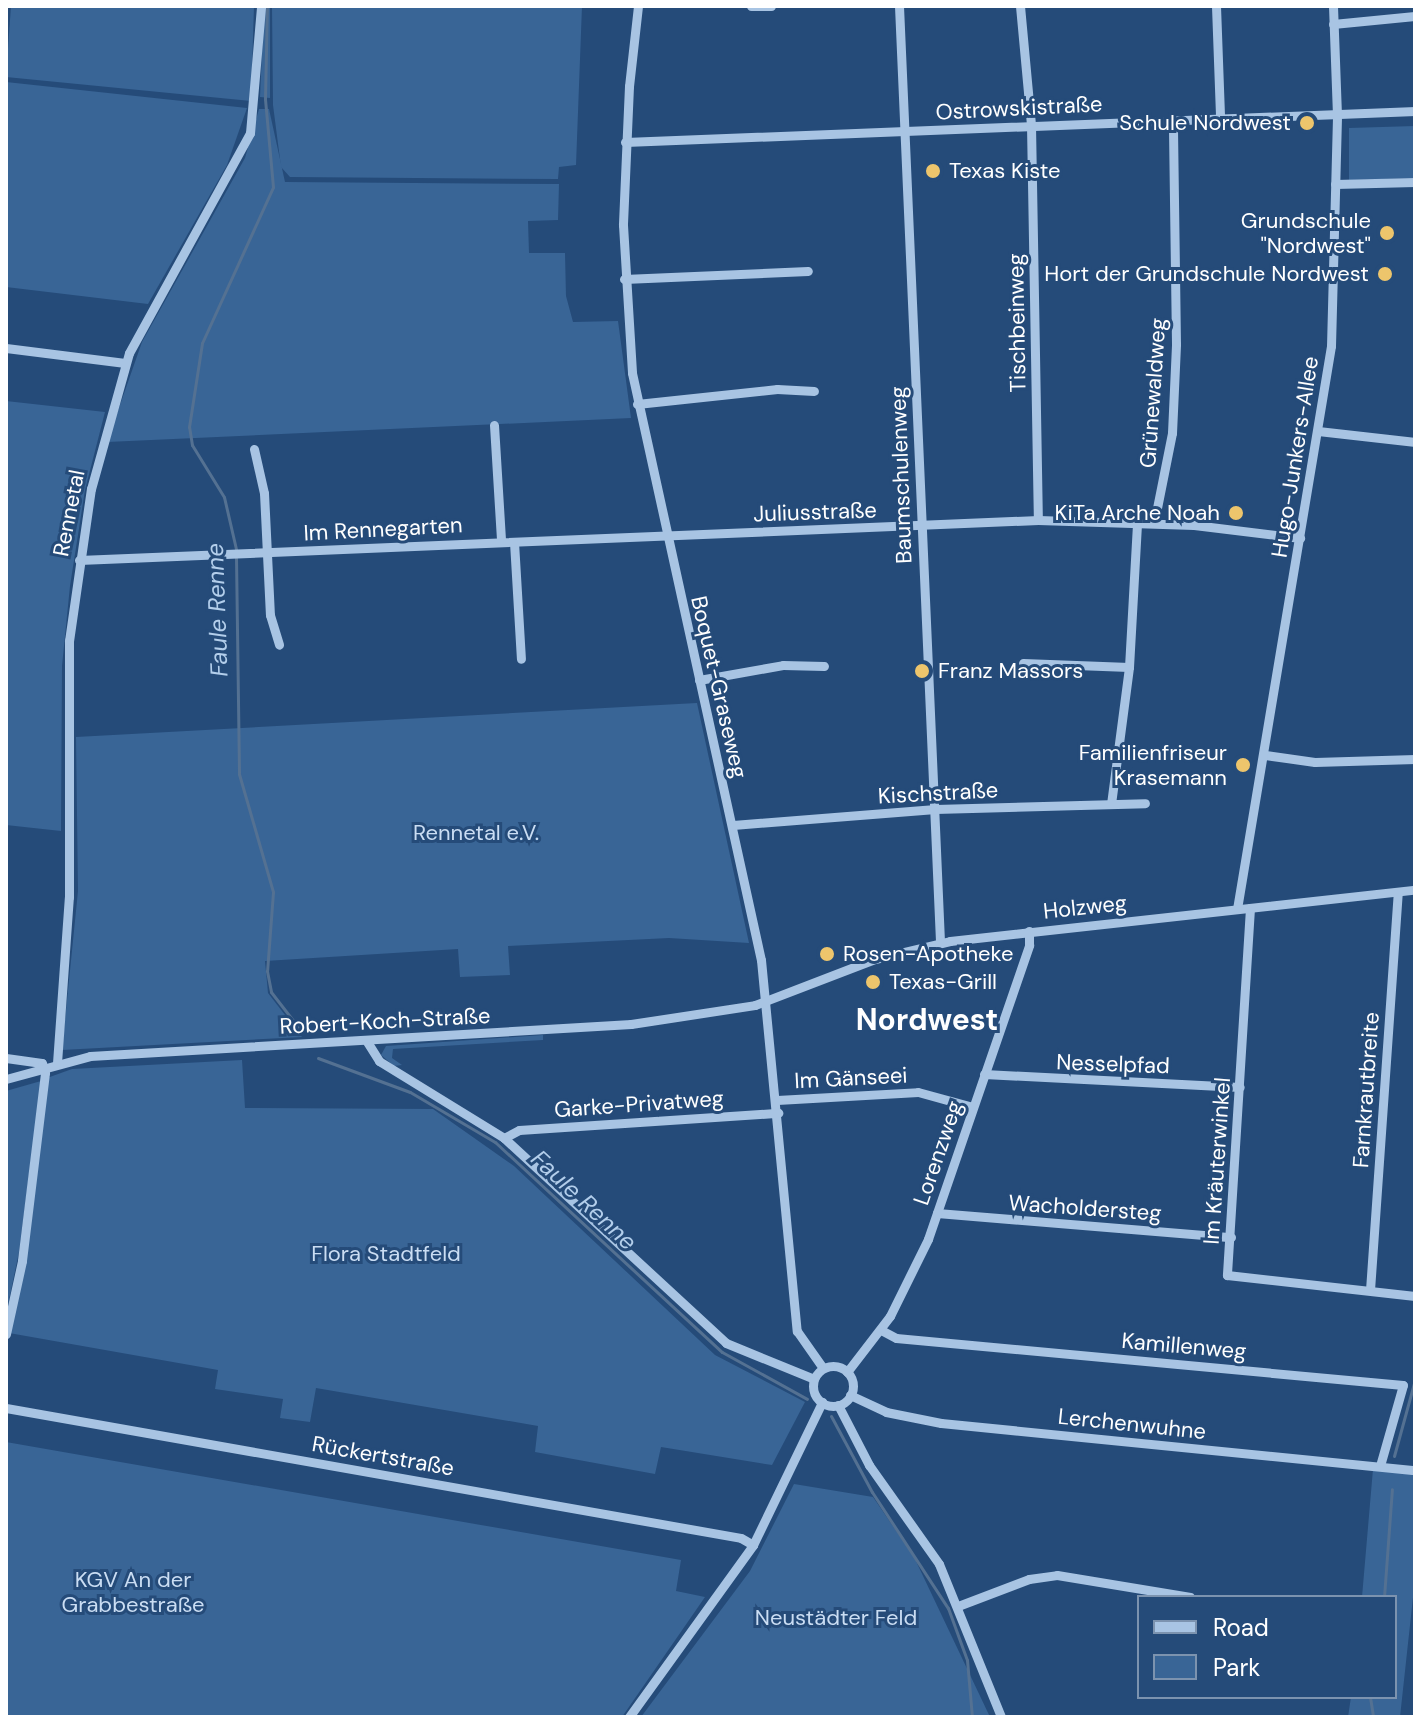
<!DOCTYPE html>
<meta charset="utf-8">
<style>
body{margin:0}
#map{position:relative;width:1421px;height:1723px;overflow:hidden;background:#254b79;font-family:"DM Sans",sans-serif}
div>[style]{position:absolute}
[style*='--x']{left:calc(var(--x)*1px);top:calc(var(--y)*1px);width:calc(var(--w)*1px);rotate:calc(var(--a)*1deg)}
.green>*{inset:0;background:#396596}
.stream>*{height:3px;margin:-1.5px;padding:0 1.5px;transform-origin:1.5px;border-radius:1.5px;background:#547192}
.minor>*{height:9px;margin:-4.5px;padding:0 4.5px;transform-origin:4.5px;border-radius:4.5px;background:#a8c4e3}
.minor>.ring{margin:-4.5px;padding:0;box-sizing:content-box;background:none;border:9px solid #a8c4e3;border-radius:50%}
.dots>*{width:22px;height:22px;translate:-50% -50%;box-sizing:border-box;border:4px solid #254b79;border-radius:50%}
span{translate:-50% -50%;white-space:nowrap;text-align:center;line-height:1.15;-webkit-text-stroke:6px #254b79;paint-order:stroke}
.street-label{font-size:22px;color:#fff}
.poi-label{font-size:22px;color:#fff}
.right{translate:-100% -50%;text-align:right}
.left{translate:0 -50%;text-align:left}
.park-label{font-size:22px;color:#caddf3}
.water-label{font-size:24px;color:#b3ceeb;font-style:italic}
.district-label{font-size:30px;color:#fff;font-weight:700}
.frame{position:absolute;inset:0;border:8px solid #fff;pointer-events:none}
.legend{position:absolute;left:1137px;top:1595px;width:260px;height:104px;box-sizing:border-box;background:#254b79;border:2px solid #7c93af;margin:0;padding:10px 14px;list-style:none;font-size:24px;color:#fff}
.legend li{display:flex;align-items:center;gap:16px;height:40px}
.legend b{width:40px;border:2px solid #7c93af}
</style>
<div id="map">
<div class="green">
<div style="clip-path:polygon(11px 6px,254px 6px,251px 101px,6px 77px)"></div>
<div style="clip-path:polygon(264px 6px,270px 6px,270px 98px,260px 97px)"></div>
<div style="clip-path:polygon(272px 6px,582px 6px,576px 165px,559px 167px,558px 179px,290px 177px,281px 167px,273px 105px)"></div>
<div style="clip-path:polygon(6px 82px,247px 108px,227px 165px,148px 304px,6px 287px)"></div>
<div style="clip-path:polygon(259px 109px,269px 109px,285px 182px,559px 184px,558px 220px,528px 221px,529px 253px,565px 253px,566px 296px,573px 322px,618px 321px,631px 418px,107px 442px,142px 342px,245px 158px)"></div>
<div style="clip-path:polygon(1415px 126px,1415px 178px,1349px 180px,1349px 128px)"></div>
<div style="clip-path:polygon(6px 401px,105px 412px,85px 490px,70px 586px,62px 666px,61px 831px,6px 825px)"></div>
<div style="clip-path:polygon(697px 703px,749px 943px,669px 938px,508px 946px,510px 975px,460px 977px,458px 949px,265px 961px,268px 993px,302px 1037px,62px 1050px,78px 891px,76px 737px)"></div>
<div style="clip-path:polygon(543px 1035px,543px 1040px,393px 1049px,392px 1058px,402px 1065px,394px 1066px,381px 1055px,386px 1046px)"></div>
<div style="clip-path:polygon(242px 1060px,245px 1108px,433px 1109px,514px 1166px,715px 1355px,805px 1402px,772px 1465px,661px 1447px,655px 1474px,535px 1452px,538px 1426px,316px 1388px,310px 1422px,280px 1418px,283px 1399px,215px 1389px,218px 1370px,9px 1333px,47px 1078px,72px 1069px)"></div>
<div style="clip-path:polygon(41px 1081px,19px 1252px,6px 1314px,6px 1091px)"></div>
<div style="clip-path:polygon(6px 1442px,681px 1560px,676px 1591px,705px 1597px,622px 1717px,6px 1717px)"></div>
<div style="clip-path:polygon(1373px 1469px,1415px 1473px,1415px 1579px,1400px 1717px,1348px 1717px,1351px 1697px,1395px 1697px,1395px 1597px,1362px 1597px)"></div>
<div style="clip-path:polygon(794px 1484px,873px 1497px,914px 1557px,990px 1717px,641px 1717px,750px 1571px)"></div>
</div>
<div class="stream">
<div style="--x:236;--y:549;--w:53;--a:-103"></div>
<div style="--x:224;--y:497;--w:61;--a:-121.6"></div>
<div style="--x:192;--y:445;--w:18;--a:-99"></div>
<div style="--x:189;--y:427;--w:85;--a:-81.2"></div>
<div style="--x:202;--y:343;--w:171;--a:-65.5"></div>
<div style="--x:273;--y:187;--w:88;--a:-95.2"></div>
<div style="--x:265;--y:99;--w:93;--a:-88.8"></div>
<div style="--x:236;--y:557;--w:217;--a:89.2"></div>
<div style="--x:239;--y:774;--w:123;--a:73.9"></div>
<div style="--x:273;--y:892;--w:79;--a:94.3"></div>
<div style="--x:267;--y:971;--w:21;--a:79"></div>
<div style="--x:271;--y:992;--w:51;--a:52.2"></div>
<div style="--x:318;--y:1058;--w:98;--a:20.3"></div>
<div style="--x:410;--y:1092;--w:99;--a:30.5"></div>
<div style="--x:495;--y:1142;--w:309;--a:42.8"></div>
<div style="--x:722;--y:1352;--w:97;--a:28.9"></div>
<div style="--x:831;--y:1416;--w:86;--a:61.7"></div>
<div style="--x:872;--y:1492;--w:139;--a:56.8"></div>
<div style="--x:948;--y:1608;--w:55;--a:69.9"></div>
<div style="--x:967;--y:1660;--w:57;--a:85"></div>
<div style="--x:1394;--y:1456;--w:80;--a:-74.7"></div>
<div style="--x:1384;--y:1597;--w:108;--a:-85.8"></div>
<div style="--x:1370;--y:1697;--w:20;--a:81"></div>
</div>
<div class="minor">
<div style="--x:638;--y:6;--w:81;--a:96.4"></div>
<div style="--x:629;--y:86;--w:139;--a:92.5"></div>
<div style="--x:623;--y:225;--w:148;--a:86.5"></div>
<div style="--x:632;--y:373;--w:601;--a:77.61"></div>
<div style="--x:761;--y:960;--w:373;--a:84.5"></div>
<div style="--x:797;--y:1331;--w:45;--a:54.9"></div>
<div style="--x:751;--y:6;--w:20;--a:0"></div>
<div style="--x:899;--y:6;--w:938;--a:87.49"></div>
<div style="--x:1020;--y:6;--w:120;--a:84.7"></div>
<div style="--x:1031;--y:125;--w:395;--a:89"></div>
<div style="--x:1216;--y:6;--w:111;--a:87.9"></div>
<div style="--x:1333;--y:24;--w:82;--a:-5.6"></div>
<div style="--x:625;--y:142;--w:791;--a:-2.25"></div>
<div style="--x:1335;--y:184;--w:80;--a:-1.4"></div>
<div style="--x:624;--y:279;--w:184;--a:-2.5"></div>
<div style="--x:6;--y:348;--w:120;--a:7.2"></div>
<div style="--x:637;--y:404;--w:141;--a:-6.1"></div>
<div style="--x:777;--y:389;--w:37;--a:3"></div>
<div style="--x:494;--y:425;--w:116;--a:86.5"></div>
<div style="--x:1318;--y:431;--w:98;--a:6.5"></div>
<div style="--x:254;--y:449;--w:45;--a:77.2"></div>
<div style="--x:264;--y:493;--w:122;--a:87.2"></div>
<div style="--x:270;--y:615;--w:31;--a:73"></div>
<div style="--x:1154;--y:523;--w:92;--a:-78.7"></div>
<div style="--x:1172;--y:433;--w:89;--a:-87.4"></div>
<div style="--x:1176;--y:344;--w:224;--a:-90.8"></div>
<div style="--x:514;--y:542;--w:117;--a:86.6"></div>
<div style="--x:79;--y:560;--w:960;--a:-2.39"></div>
<div style="--x:1038;--y:520;--w:156;--a:1.8"></div>
<div style="--x:1194;--y:525;--w:107;--a:7"></div>
<div style="--x:1023;--y:663;--w:106;--a:2.2"></div>
<div style="--x:699;--y:680;--w:85;--a:-10.1"></div>
<div style="--x:783;--y:665;--w:41;--a:1.4"></div>
<div style="--x:1265;--y:755;--w:50;--a:8"></div>
<div style="--x:1315;--y:762;--w:100;--a:-1.7"></div>
<div style="--x:1111;--y:804;--w:138;--a:-82.5"></div>
<div style="--x:1129;--y:667;--w:145;--a:-86.8"></div>
<div style="--x:733;--y:825;--w:203;--a:-4.5"></div>
<div style="--x:935;--y:809;--w:210;--a:-1.6"></div>
<div style="--x:1250;--y:908;--w:368;--a:93.6"></div>
<div style="--x:1227;--y:1275;--w:189;--a:6.4"></div>
<div style="--x:1237;--y:909;--w:571;--a:-80.52"></div>
<div style="--x:1331;--y:346;--w:231;--a:-88.5"></div>
<div style="--x:1337;--y:115;--w:109;--a:-92.1"></div>
<div style="--x:366;--y:1040;--w:25;--a:58"></div>
<div style="--x:379;--y:1061;--w:147;--a:31.6"></div>
<div style="--x:504;--y:1138;--w:302;--a:42.7"></div>
<div style="--x:726;--y:1343;--w:95;--a:22.2"></div>
<div style="--x:6;--y:1058;--w:36;--a:8"></div>
<div style="--x:42;--y:1063;--w:10;--a:73"></div>
<div style="--x:45;--y:1073;--w:189;--a:97"></div>
<div style="--x:22;--y:1261;--w:75;--a:102.4"></div>
<div style="--x:57;--y:1063;--w:166;--a:-85.9"></div>
<div style="--x:69;--y:897;--w:256;--a:-90"></div>
<div style="--x:69;--y:641;--w:154;--a:-81.8"></div>
<div style="--x:91;--y:489;--w:141;--a:-74.4"></div>
<div style="--x:129;--y:353;--w:251;--a:-61.2"></div>
<div style="--x:250;--y:133;--w:127;--a:-85"></div>
<div style="--x:984;--y:1074;--w:256;--a:2.9"></div>
<div style="--x:6;--y:1079;--w:87;--a:-15.3"></div>
<div style="--x:90;--y:1056;--w:542;--a:-3.39"></div>
<div style="--x:631;--y:1024;--w:125;--a:-8.7"></div>
<div style="--x:755;--y:1005;--w:129;--a:-21"></div>
<div style="--x:875;--y:959;--w:77;--a:-13.5"></div>
<div style="--x:950;--y:941;--w:468;--a:-6.3"></div>
<div style="--x:777;--y:1100;--w:141;--a:-3.2"></div>
<div style="--x:918;--y:1092;--w:57;--a:15.3"></div>
<div style="--x:504;--y:1138;--w:17;--a:-28"></div>
<div style="--x:519;--y:1130;--w:260;--a:-3.8"></div>
<div style="--x:937;--y:1213;--w:295;--a:4.7"></div>
<div style="--x:1370;--y:1290;--w:399;--a:-86"></div>
<div style="--x:881;--y:1330;--w:17;--a:28"></div>
<div style="--x:896;--y:1338;--w:509;--a:5.3"></div>
<div style="--x:1403;--y:1385;--w:84;--a:105.9"></div>
<div class="ring" style="left:813px;top:1366px;width:31px;height:31px"></div>
<div style="--x:847;--y:1372;--w:71;--a:-52.5"></div>
<div style="--x:890;--y:1316;--w:86;--a:-63.7"></div>
<div style="--x:928;--y:1239;--w:311;--a:-71"></div>
<div style="--x:1029;--y:945;--w:14;--a:-90"></div>
<div style="--x:850;--y:1395;--w:40;--a:25"></div>
<div style="--x:886;--y:1412;--w:56;--a:11.3"></div>
<div style="--x:941;--y:1423;--w:476;--a:5.7"></div>
<div style="--x:838;--y:1405;--w:68;--a:62.7"></div>
<div style="--x:869;--y:1465;--w:121;--a:54.7"></div>
<div style="--x:939;--y:1564;--w:165;--a:67.9"></div>
<div style="--x:6;--y:1408;--w:746;--a:10.03"></div>
<div style="--x:741;--y:1538;--w:14;--a:30"></div>
<div style="--x:958;--y:1606;--w:76;--a:-20.8"></div>
<div style="--x:1029;--y:1579;--w:28;--a:-8"></div>
<div style="--x:1057;--y:1575;--w:135;--a:9.4"></div>
<div style="--x:629;--y:1717;--w:212;--a:-54.2"></div>
<div style="--x:753;--y:1545;--w:159;--a:-64.2"></div>
</div>
<div class="dots">
<div style="left:1307px;top:123px;background:#edc56c"></div>
<div style="left:933px;top:171px;background:#edc56c"></div>
<div style="left:1387px;top:233px;background:#edc56c"></div>
<div style="left:1385px;top:274px;background:#edc56c"></div>
<div style="left:1236px;top:513px;background:#edc56c"></div>
<div style="left:922px;top:671px;background:#edc56c"></div>
<div style="left:1243px;top:765px;background:#edc56c"></div>
<div style="left:827px;top:954px;background:#edc56c"></div>
<div style="left:873px;top:982px;background:#edc56c"></div>
</div>
<div class="street-label">
<span style="left:1019px;top:108px;rotate:-3deg">Ostrowskistraße</span>
<span style="left:1017px;top:323px;rotate:-91deg">Tischbeinweg</span>
<span style="left:1153px;top:393px;rotate:-86deg">Grünewaldweg</span>
<span style="left:1295px;top:457px;rotate:-81deg">Hugo-Junkers-Allee</span>
<span style="left:901px;top:475px;rotate:-92deg">Baumschulenweg</span>
<span style="left:815px;top:512px;rotate:-2deg">Juliusstraße</span>
<span style="left:69px;top:513px;rotate:-79deg">Rennetal</span>
<span style="left:383px;top:529px;rotate:-3deg">Im Rennegarten</span>
<span style="left:719px;top:687px;rotate:77deg">Boquet-Graseweg</span>
<span style="left:938px;top:793px;rotate:-3deg">Kischstraße</span>
<span style="left:1085px;top:907px;rotate:-6deg">Holzweg</span>
<span style="left:385px;top:1021px;rotate:-3deg">Robert-Koch-Straße</span>
<span style="left:1113px;top:1064px;rotate:2deg">Nesselpfad</span>
<span style="left:851px;top:1078px;rotate:-3deg">Im Gänseei</span>
<span style="left:1366px;top:1090px;rotate:-86deg">Farnkrautbreite</span>
<span style="left:639px;top:1104px;rotate:-4deg">Garke-Privatweg</span>
<span style="left:938px;top:1153px;rotate:-71deg">Lorenzweg</span>
<span style="left:1217px;top:1161px;rotate:-86deg">Im Kräuterwinkel</span>
<span style="left:1085px;top:1208px;rotate:4deg">Wacholdersteg</span>
<span style="left:1184px;top:1346px;rotate:5deg">Kamillenweg</span>
<span style="left:1132px;top:1424px;rotate:6deg">Lerchenwuhne</span>
<span style="left:383px;top:1456px;rotate:10deg">Rückertstraße</span>
</div>
<div class="poi-label">
<span class="right" style="left:1291px;top:123px">Schule Nordwest</span>
<span class="left" style="left:949px;top:171px">Texas Kiste</span>
<span class="right" style="left:1371px;top:233px">Grundschule<br>"Nordwest"</span>
<span class="right" style="left:1369px;top:274px">Hort der Grundschule Nordwest</span>
<span class="right" style="left:1220px;top:513px">KiTa Arche Noah</span>
<span class="left" style="left:938px;top:671px">Franz Massors</span>
<span class="right" style="left:1227px;top:765px">Familienfriseur<br>Krasemann</span>
<span class="left" style="left:843px;top:954px">Rosen-Apotheke</span>
<span class="left" style="left:889px;top:982px">Texas-Grill</span>
</div>
<div class="park-label">
<span style="left:476px;top:833px">Rennetal e.V.</span>
<span style="left:386px;top:1254px">Flora Stadtfeld</span>
<span style="left:133px;top:1592px">KGV An der<br>Grabbestraße</span>
<span style="left:836px;top:1618px">Neustädter Feld</span>
</div>
<div class="water-label">
<span style="left:217px;top:610px;rotate:-92deg">Faule Renne</span>
<span style="left:584px;top:1200px;rotate:43deg">Faule Renne</span>
</div>
<div class="district-label">
<span style="left:927px;top:1020px">Nordwest</span>
</div>
<div class="frame"></div>
<ul class="legend">
<li><b style="height:10px;background:#a8c4e3"></b>Road</li>
<li><b style="height:22px;background:#396596"></b>Park</li>
</ul>
</div>
